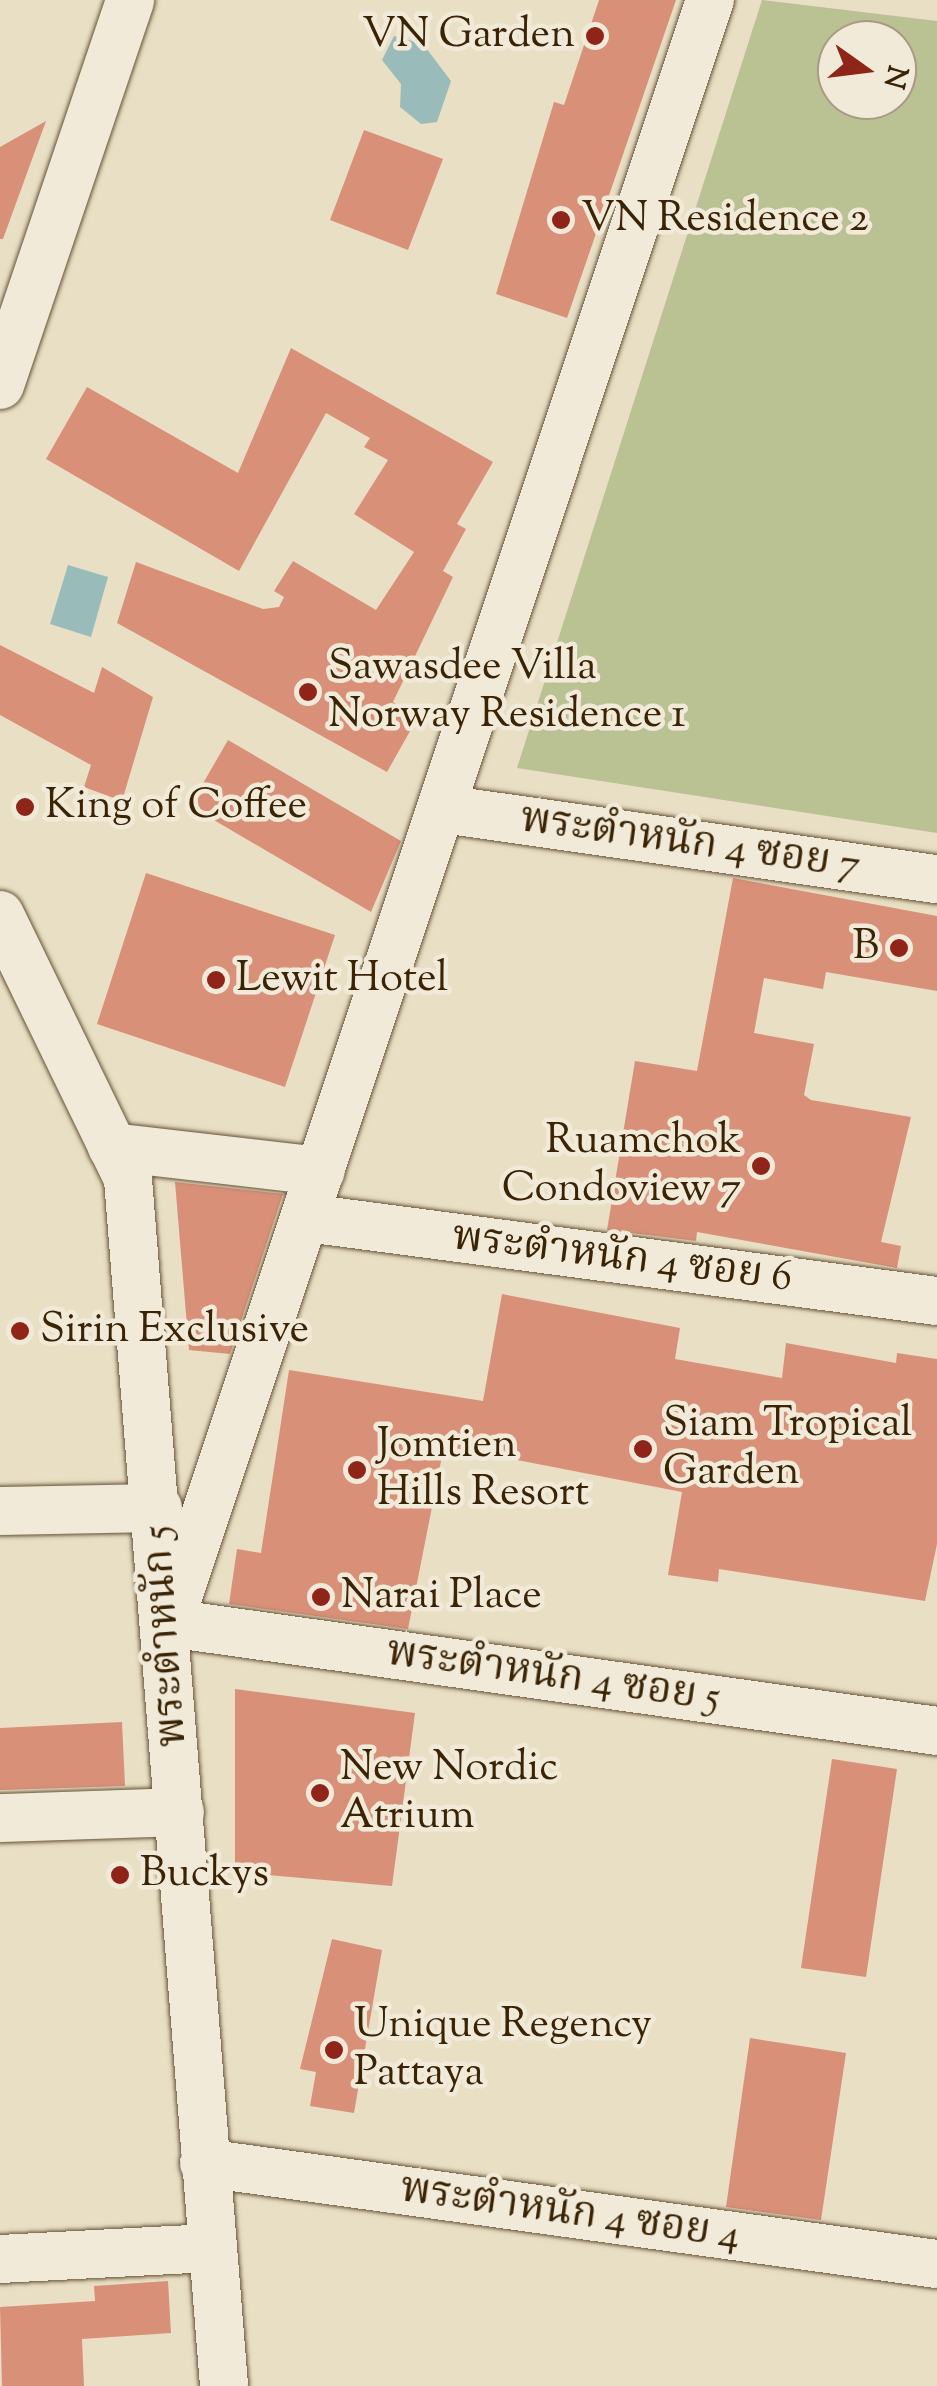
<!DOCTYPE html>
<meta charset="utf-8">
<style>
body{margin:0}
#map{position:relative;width:937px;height:2386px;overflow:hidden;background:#e9dfc5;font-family:"Sorts Mill Goudy","Noto Serif Thai",serif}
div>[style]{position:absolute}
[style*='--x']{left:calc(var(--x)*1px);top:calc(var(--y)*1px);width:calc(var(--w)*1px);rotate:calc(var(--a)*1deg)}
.green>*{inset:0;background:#bac192}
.water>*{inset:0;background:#99bcba}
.building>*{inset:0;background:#d99079}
.roads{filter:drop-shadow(0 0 2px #665335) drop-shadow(0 0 2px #665335)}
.minor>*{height:48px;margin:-24px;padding:0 24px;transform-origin:24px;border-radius:24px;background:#f1ead9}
.dots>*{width:28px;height:28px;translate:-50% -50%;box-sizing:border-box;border:5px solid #f1ead9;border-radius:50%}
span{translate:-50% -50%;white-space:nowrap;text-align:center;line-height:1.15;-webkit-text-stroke:9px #f1ead9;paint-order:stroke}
.poi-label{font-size:42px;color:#3a2405}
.right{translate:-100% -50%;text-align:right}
.left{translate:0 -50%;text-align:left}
.street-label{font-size:42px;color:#3a2405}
.north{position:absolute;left:817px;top:20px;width:100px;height:100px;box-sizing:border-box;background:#f1ead9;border:2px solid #a89b84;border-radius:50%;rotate:104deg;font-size:28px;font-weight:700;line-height:40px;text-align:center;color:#3a2405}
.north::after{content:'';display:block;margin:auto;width:35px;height:45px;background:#8f2418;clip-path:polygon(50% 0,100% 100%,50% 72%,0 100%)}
</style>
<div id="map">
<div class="green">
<div style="clip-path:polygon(evenodd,762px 0,937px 21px,937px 833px,517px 768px,762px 0,837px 40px,897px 40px,897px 100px,837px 100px,837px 40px)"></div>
</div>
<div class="water">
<div style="clip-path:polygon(394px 36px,423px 44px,451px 81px,437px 122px,421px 124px,400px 107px,401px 84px,382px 60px)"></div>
<div style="clip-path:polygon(68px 565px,108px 577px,91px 637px,50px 624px)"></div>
</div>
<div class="building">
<div style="clip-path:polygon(599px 0,676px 0,567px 318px,496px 294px,554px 102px,564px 105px)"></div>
<div style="clip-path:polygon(46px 121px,3px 239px,0 239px,0 147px)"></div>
<div style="clip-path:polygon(364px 130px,443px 159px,408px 250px,330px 220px)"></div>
<div style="clip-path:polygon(291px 348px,493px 462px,457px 524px,466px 529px,443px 571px,453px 577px,393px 702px,418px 717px,387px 772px,117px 623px,136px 562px,263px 609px,279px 607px,284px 597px,274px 591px,293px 561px,376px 610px,414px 552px,354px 514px,388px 460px,364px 447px,370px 438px,326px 413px,239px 571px,46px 459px,87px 387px,238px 473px)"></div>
<div style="clip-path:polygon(0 645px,94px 693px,102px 667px,153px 697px,122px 801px,84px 787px,91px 765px,0 715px)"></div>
<div style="clip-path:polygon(228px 740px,401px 841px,371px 912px,190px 806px)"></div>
<div style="clip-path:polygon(146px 873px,335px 935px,285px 1087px,97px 1024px)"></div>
<div style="clip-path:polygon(733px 878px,937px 916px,937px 991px,826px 972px,823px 989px,764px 978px,754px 1033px,814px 1044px,804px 1095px,811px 1100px,911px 1117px,881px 1242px,901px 1246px,897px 1268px,697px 1232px,696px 1241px,607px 1230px,635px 1061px,697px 1071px)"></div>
<div style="clip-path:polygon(175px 1182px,283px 1194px,230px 1354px,189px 1350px)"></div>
<div style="clip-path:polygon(502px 1294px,680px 1328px,675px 1359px,782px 1378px,786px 1343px,896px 1363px,897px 1353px,937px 1359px,937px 1544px,925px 1601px,719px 1569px,718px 1582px,668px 1575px,682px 1492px,444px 1446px,408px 1629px,229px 1604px,237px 1549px,261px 1553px,289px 1370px,483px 1401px)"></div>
<div style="clip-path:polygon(235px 1689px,415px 1713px,392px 1886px,235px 1872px)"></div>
<div style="clip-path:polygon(122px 1722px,125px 1786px,0 1790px,0 1728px)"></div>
<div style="clip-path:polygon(832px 1759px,897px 1769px,866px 1977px,801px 1968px)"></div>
<div style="clip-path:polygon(332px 1939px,382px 1950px,354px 2113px,310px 2106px,316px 2072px,300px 2069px)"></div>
<div style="clip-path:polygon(750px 2038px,846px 2053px,821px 2220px,726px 2207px)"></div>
<div style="clip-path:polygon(168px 2281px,171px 2333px,82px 2339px,84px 2386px,2px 2386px,0 2307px,95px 2301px,94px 2286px)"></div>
</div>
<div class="roads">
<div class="minor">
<div style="--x:710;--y:0;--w:1711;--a:108.43"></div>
<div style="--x:169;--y:1623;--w:776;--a:8"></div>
<div style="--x:0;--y:385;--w:406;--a:-71.3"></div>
<div style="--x:443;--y:809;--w:499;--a:8.1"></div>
<div style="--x:0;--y:915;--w:293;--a:64.1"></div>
<div style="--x:128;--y:1179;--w:1211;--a:85.45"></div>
<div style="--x:112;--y:1147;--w:210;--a:6.6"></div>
<div style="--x:307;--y:1218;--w:635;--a:7.51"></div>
<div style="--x:0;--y:1511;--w:158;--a:-1.1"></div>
<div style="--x:0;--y:1818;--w:180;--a:-1.9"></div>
<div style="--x:204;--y:2163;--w:740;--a:7.85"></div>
<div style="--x:0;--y:2259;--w:210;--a:-3"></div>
</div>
</div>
<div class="dots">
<div style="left:595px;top:36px;background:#8f2418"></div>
<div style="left:561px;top:220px;background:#8f2418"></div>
<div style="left:308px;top:692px;background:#8f2418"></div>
<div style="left:25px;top:807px;background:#8f2418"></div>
<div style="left:899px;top:948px;background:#8f2418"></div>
<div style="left:216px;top:980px;background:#8f2418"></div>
<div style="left:761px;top:1166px;background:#8f2418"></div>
<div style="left:20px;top:1331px;background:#8f2418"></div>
<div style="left:643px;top:1449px;background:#8f2418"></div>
<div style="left:357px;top:1470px;background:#8f2418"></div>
<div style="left:321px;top:1597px;background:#8f2418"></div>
<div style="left:320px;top:1793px;background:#8f2418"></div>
<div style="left:120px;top:1875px;background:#8f2418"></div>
<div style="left:334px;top:2050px;background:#8f2418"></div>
</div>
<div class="poi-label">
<span class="right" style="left:575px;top:36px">VN Garden</span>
<span class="left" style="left:581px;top:220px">VN Residence 2</span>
<span class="left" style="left:328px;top:692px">Sawasdee Villa<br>Norway Residence 1</span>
<span class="left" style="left:45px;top:807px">King of Coffee</span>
<span class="right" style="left:879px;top:948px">B</span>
<span class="left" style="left:236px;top:980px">Lewit Hotel</span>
<span class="right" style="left:741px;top:1166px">Ruamchok<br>Condoview 7</span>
<span class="left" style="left:40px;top:1331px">Sirin Exclusive</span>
<span class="left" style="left:663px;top:1449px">Siam Tropical<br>Garden</span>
<span class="left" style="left:377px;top:1470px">Jomtien<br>Hills Resort</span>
<span class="left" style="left:341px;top:1597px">Narai Place</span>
<span class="left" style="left:340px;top:1793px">New Nordic<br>Atrium</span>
<span class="left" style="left:140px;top:1875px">Buckys</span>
<span class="left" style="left:354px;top:2050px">Unique Regency<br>Pattaya</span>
</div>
<div class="street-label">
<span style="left:690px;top:844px;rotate:8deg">พระตำหนัก 4 ซอย 7</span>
<span style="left:622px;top:1259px;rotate:7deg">พระตำหนัก 4 ซอย 6</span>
<span style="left:167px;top:1636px;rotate:-94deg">พระตำหนัก 5</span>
<span style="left:553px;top:1677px;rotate:8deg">พระตำหนัก 4 ซอย 5</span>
<span style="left:570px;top:2214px;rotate:8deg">พระตำหนัก 4 ซอย 4</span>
</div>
<div class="north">N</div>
</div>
